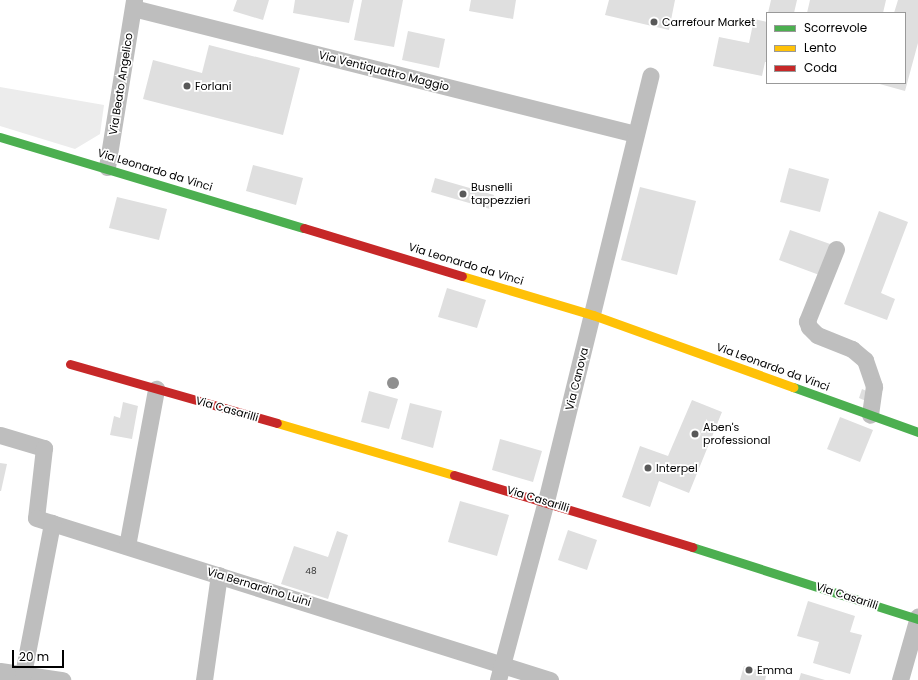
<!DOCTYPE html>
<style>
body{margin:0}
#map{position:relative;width:918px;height:680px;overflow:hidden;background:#fff;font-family:Poppins,sans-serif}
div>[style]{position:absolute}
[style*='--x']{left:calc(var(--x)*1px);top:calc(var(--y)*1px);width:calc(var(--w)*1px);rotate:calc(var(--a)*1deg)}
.green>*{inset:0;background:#ececec}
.building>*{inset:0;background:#dfdfdf}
.street>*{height:17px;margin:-8.5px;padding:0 8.5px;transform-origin:8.5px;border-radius:8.5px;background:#bebebe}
.fast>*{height:9px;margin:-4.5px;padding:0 4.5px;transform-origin:4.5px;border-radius:4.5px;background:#4caf50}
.slow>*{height:9px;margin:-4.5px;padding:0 4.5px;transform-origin:4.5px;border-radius:4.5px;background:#ffc107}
.jam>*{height:9px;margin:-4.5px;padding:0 4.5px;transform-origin:4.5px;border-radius:4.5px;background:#c62828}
.trees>*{width:12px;height:12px;margin:-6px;border-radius:50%;background:#8f8f8f}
.dots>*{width:11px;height:11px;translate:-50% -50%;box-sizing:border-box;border:2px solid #fff;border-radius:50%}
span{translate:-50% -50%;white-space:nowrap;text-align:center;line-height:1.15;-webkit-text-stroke:3.5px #fff;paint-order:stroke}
.number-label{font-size:9px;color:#383838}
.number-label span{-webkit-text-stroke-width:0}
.poi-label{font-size:11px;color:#000}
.left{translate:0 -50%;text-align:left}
.street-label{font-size:11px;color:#000}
.legend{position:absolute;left:766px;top:12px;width:140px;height:72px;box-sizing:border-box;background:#fff;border:1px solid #999;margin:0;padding:5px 7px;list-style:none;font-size:12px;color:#000}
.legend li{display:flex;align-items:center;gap:8px;height:20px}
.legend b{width:20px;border:1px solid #999}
.scale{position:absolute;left:12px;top:650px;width:52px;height:18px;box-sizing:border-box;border:2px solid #000;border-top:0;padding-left:5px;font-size:12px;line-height:14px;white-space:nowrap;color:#000;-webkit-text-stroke:3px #fff;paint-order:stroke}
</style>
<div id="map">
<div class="green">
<div style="clip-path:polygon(0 87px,104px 105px,100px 134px,75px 149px,0 126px)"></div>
</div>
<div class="building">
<div style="clip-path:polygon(237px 0,269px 0,263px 20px,233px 11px)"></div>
<div style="clip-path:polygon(295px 0,354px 0,349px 23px,293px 13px)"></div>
<div style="clip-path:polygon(362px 0,403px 0,394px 47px,354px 40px)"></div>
<div style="clip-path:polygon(471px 0,516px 0,513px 19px,469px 11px)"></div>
<div style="clip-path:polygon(609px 0,675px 0,669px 30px,605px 15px)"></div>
<div style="clip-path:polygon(771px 0,797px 0,794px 13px,768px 13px)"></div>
<div style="clip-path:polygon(810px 0,886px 0,883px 13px,807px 13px)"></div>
<div style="clip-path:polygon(898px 0,918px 0,918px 43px,905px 91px,876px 83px,905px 83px,905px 13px,894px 13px)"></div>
<div style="clip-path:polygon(754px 19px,767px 22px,767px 62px,765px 62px,762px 76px,713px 66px,719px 37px,749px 43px)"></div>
<div style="clip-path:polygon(408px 31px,445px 39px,439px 68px,402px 60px)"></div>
<div style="clip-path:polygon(209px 45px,300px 68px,283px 135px,143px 99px,153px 60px,202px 73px)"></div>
<div style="clip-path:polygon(253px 165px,303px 178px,296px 205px,246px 191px)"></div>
<div style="clip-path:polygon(789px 168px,829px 179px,820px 212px,780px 202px)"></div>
<div style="clip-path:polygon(435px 178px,494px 195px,490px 209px,431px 192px)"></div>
<div style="clip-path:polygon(640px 187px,696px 201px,677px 275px,621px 260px)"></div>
<div style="clip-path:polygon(117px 197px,167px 209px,159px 240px,109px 228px)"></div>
<div style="clip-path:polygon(879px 211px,908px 222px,881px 293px,895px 299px,887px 320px,844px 304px)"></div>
<div style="clip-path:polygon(790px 230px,833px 245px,822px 276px,779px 260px)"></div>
<div style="clip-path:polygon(447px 288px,486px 300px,477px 328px,438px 317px)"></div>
<div style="clip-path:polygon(862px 389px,869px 392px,866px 401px,859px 398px)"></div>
<div style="clip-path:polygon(369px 391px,398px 399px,389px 429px,361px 422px)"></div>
<div style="clip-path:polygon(692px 400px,722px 412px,689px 493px,659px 481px,650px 507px,622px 497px,640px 446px,668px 456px)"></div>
<div style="clip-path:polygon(123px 402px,138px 406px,132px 439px,110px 435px,114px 416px,120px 418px)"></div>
<div style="clip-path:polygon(410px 403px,442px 411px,433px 448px,401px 439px)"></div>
<div style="clip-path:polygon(840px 417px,873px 430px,860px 462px,827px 449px)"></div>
<div style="clip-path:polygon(500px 439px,542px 451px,533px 482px,492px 470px)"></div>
<div style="clip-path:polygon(0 463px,7px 464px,1px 491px,0 491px)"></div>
<div style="clip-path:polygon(460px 501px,509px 515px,497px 556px,448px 542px)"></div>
<div style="clip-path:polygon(568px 530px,597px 540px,587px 570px,558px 560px)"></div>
<div style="clip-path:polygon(337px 531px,348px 535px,328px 599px,281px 584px,294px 546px,328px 557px)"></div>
<div style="clip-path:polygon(808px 601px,855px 616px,850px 632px,862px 635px,850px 674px,813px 663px,819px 642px,797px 636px)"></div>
<div style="clip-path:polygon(744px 666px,767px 673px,765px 680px,740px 680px)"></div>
<div style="clip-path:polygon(801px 673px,825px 680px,799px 680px)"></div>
</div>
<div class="street">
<div style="--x:133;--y:8;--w:518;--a:14.09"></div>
<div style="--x:107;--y:167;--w:169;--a:-80.8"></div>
<div style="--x:836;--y:249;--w:78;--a:111.9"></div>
<div style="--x:807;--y:321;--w:6;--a:72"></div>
<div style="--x:809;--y:327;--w:11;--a:45"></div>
<div style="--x:817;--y:335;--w:38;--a:22"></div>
<div style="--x:852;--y:349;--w:17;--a:40"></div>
<div style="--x:865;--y:360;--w:28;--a:71"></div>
<div style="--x:874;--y:386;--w:29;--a:98"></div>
<div style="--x:0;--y:435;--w:46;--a:16.5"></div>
<div style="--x:44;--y:448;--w:70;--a:96.5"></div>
<div style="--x:36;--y:518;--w:539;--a:17.49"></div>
<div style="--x:127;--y:546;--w:160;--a:-79.5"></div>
<div style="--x:0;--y:671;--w:63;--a:8.3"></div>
<div style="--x:23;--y:674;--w:154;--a:-79.1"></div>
<div style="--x:204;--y:680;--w:106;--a:-81.9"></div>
<div style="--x:498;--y:680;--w:185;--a:-75"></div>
<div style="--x:546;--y:501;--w:438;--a:-76.2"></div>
<div style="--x:900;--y:680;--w:66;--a:-74.1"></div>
</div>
<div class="fast">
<div style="--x:0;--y:137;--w:317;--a:16.7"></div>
<div style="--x:793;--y:387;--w:133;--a:19.8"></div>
<div style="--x:692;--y:547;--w:237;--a:17.7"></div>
</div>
<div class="slow">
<div style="--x:462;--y:276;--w:137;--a:16.6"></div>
<div style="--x:593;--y:315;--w:213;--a:19.8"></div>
<div style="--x:277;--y:423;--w:184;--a:16.4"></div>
</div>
<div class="jam">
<div style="--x:304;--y:228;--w:165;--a:16.9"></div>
<div style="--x:70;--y:364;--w:215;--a:15.9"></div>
<div style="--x:454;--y:475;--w:249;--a:16.8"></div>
</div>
<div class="trees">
<div style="left:393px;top:383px"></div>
</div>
<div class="dots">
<div style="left:654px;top:22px;background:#595959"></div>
<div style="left:187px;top:86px;background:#595959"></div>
<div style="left:463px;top:194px;background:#595959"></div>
<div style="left:695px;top:434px;background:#595959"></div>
<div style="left:648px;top:468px;background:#595959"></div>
<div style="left:749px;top:670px;background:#595959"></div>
</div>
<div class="number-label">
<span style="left:311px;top:571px">48</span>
</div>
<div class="poi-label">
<span class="left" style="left:662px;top:22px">Carrefour Market</span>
<span class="left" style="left:195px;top:86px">Forlani</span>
<span class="left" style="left:471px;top:194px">Busnelli<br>tappezzieri</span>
<span class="left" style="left:703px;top:434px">Aben's<br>professional</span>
<span class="left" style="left:656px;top:468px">Interpel</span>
<span class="left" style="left:757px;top:670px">Emma</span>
</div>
<div class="street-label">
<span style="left:384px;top:71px;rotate:14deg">Via Ventiquattro Maggio</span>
<span style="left:121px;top:84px;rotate:-81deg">Via Beato Angelico</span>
<span style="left:155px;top:170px;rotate:17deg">Via Leonardo da Vinci</span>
<span style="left:466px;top:264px;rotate:17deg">Via Leonardo da Vinci</span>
<span style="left:773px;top:367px;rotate:20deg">Via Leonardo da Vinci</span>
<span style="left:577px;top:379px;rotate:-76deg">Via Canova</span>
<span style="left:227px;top:409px;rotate:16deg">Via Casarilli</span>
<span style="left:538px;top:499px;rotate:17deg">Via Casarilli</span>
<span style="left:259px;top:587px;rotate:17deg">Via Bernardino Luini</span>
<span style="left:847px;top:596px;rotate:18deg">Via Casarilli</span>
</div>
<ul class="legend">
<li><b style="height:5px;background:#4caf50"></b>Scorrevole</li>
<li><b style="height:5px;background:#ffc107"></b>Lento</li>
<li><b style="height:5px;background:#c62828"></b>Coda</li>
</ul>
<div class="scale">20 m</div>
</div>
